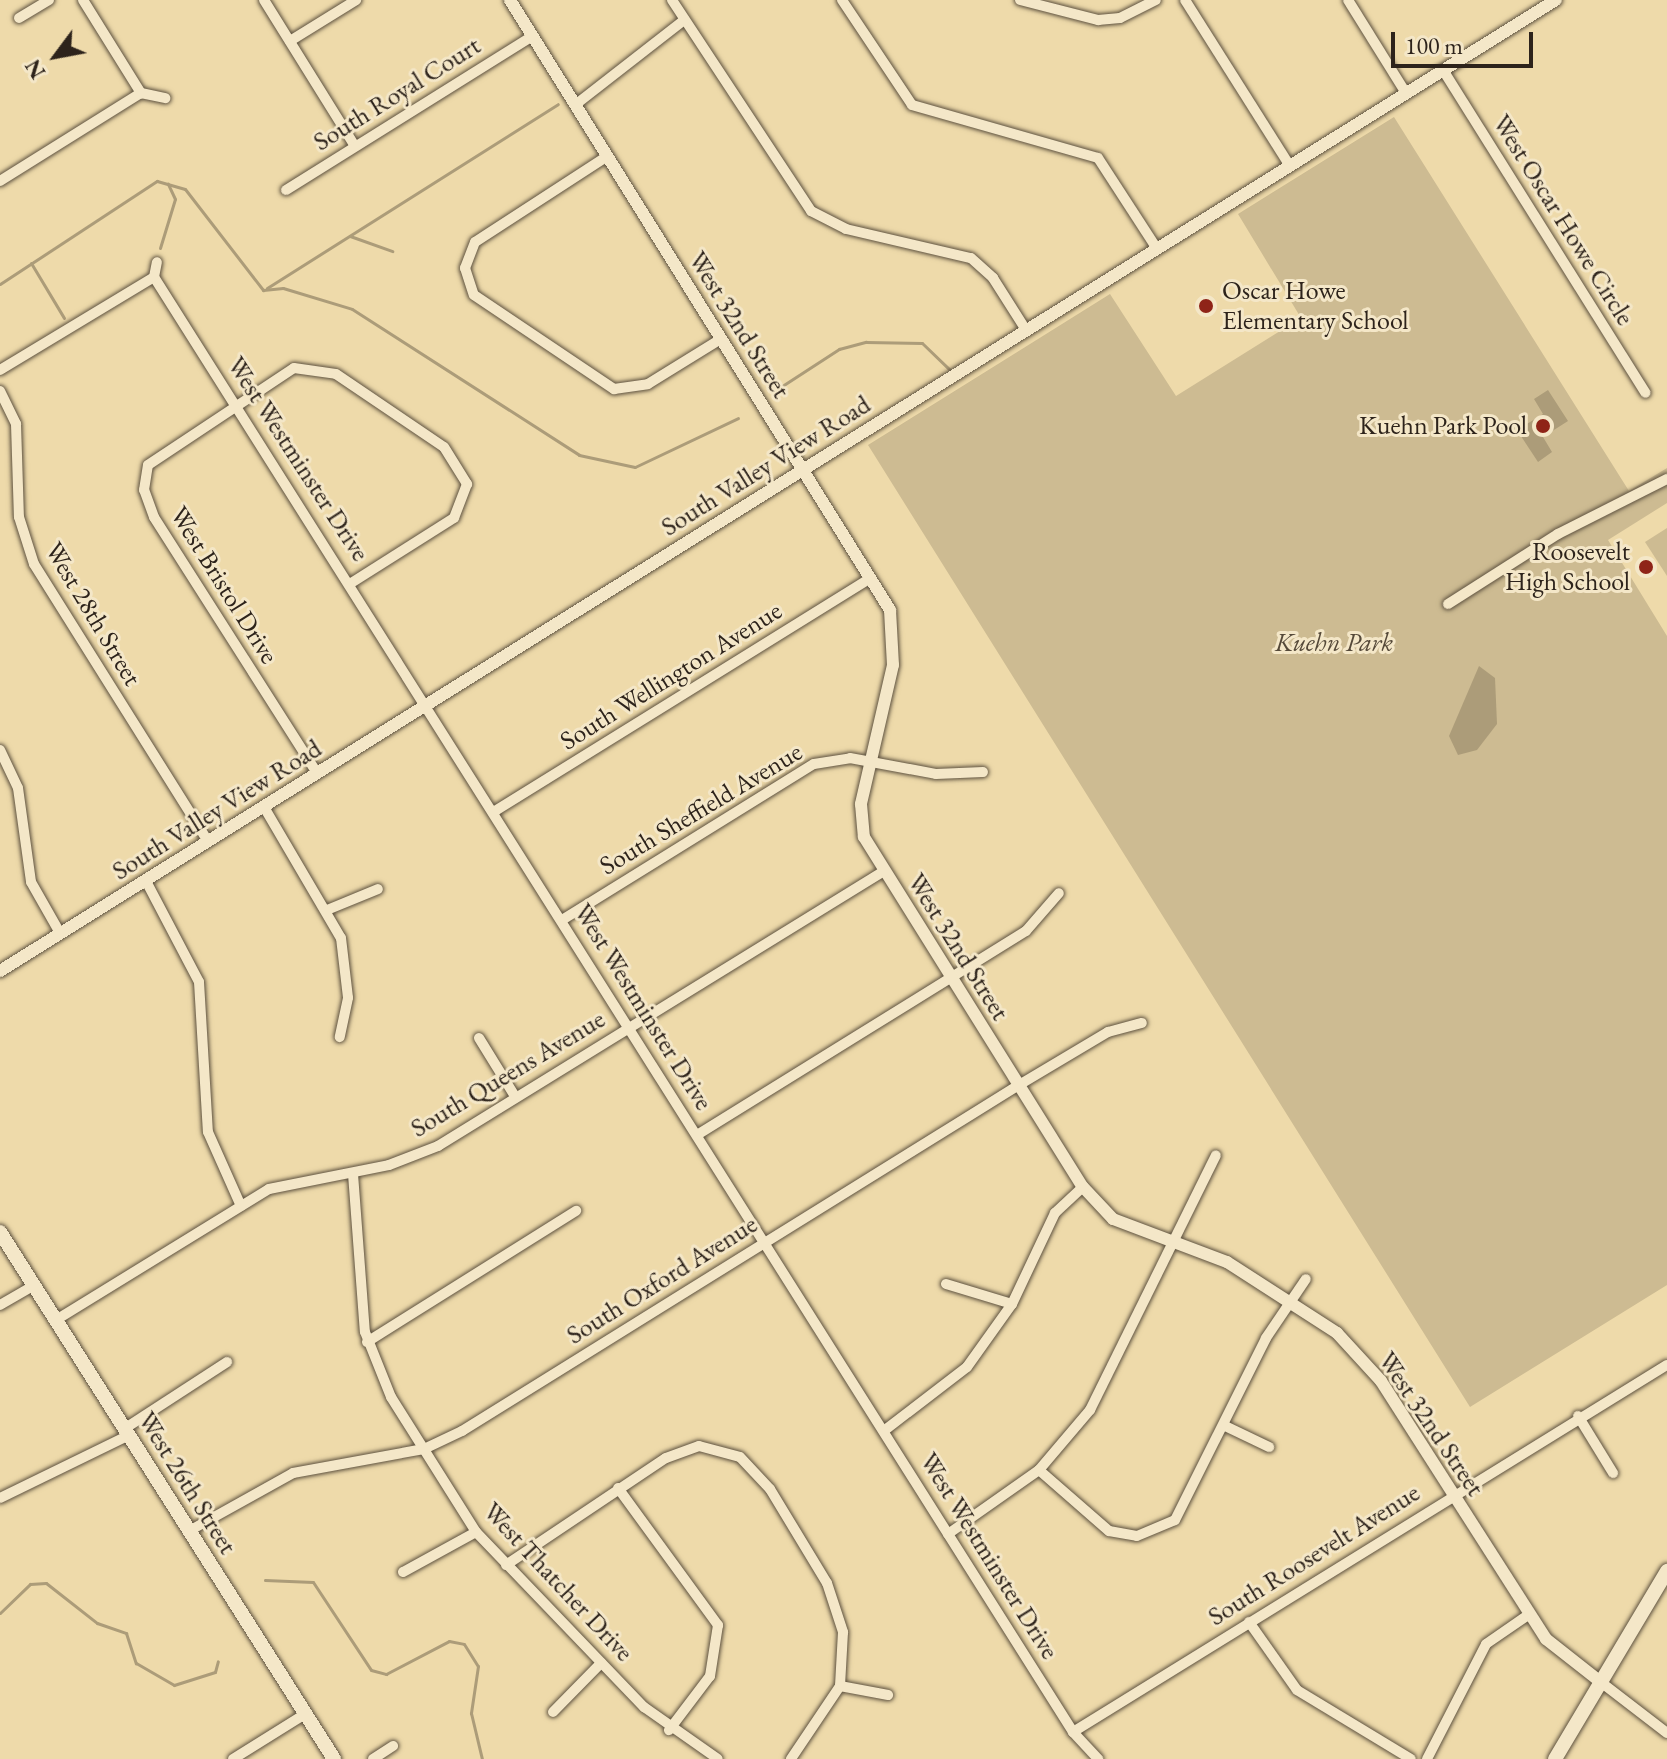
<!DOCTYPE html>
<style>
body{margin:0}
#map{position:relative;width:1667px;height:1759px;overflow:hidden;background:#eedaaa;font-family:"EB Garamond",serif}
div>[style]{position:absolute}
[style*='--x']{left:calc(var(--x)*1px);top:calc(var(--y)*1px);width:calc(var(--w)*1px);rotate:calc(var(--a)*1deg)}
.green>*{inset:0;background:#cdbb92}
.water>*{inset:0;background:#ac9c79}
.stream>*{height:3px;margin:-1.5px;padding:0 1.5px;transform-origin:1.5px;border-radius:1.5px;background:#ac9c79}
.roads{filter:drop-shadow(0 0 2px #5d513f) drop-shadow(0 0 2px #5d513f)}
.minor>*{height:10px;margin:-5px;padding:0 5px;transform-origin:5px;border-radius:5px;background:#f4e7c8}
.tertiary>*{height:12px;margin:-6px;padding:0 6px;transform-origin:6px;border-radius:6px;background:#f4e7c8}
.secondary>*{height:14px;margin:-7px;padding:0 7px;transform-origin:7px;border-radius:7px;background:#f4e7c8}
.dots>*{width:22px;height:22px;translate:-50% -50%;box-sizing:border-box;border:4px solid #f4e7c8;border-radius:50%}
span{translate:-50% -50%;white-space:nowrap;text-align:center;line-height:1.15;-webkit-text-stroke:6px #f4e7c8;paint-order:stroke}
.street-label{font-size:26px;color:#2d231b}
.poi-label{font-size:26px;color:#2d231b}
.left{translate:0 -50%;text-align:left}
.right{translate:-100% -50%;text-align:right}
.park-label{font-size:26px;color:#554939;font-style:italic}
.north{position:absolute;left:16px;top:16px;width:80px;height:80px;-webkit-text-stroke:6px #f4e7c8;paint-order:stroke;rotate:238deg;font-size:22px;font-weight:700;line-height:32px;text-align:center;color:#2d231b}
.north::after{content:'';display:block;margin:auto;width:28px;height:36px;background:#2d231b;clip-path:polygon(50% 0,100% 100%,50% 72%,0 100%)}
.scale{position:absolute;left:1391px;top:32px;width:142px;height:36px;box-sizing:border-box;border:4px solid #2d231b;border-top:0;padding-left:10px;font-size:24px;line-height:28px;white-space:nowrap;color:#2d231b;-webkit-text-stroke:6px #f4e7c8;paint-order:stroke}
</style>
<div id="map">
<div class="green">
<div style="clip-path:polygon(1394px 117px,1629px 491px,1667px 468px,1667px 503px,1608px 540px,1667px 636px,1667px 1285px,1470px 1407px,868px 445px,1110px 294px,1176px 396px,1301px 318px,1238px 214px)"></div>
<div style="clip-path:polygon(1667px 528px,1667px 576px,1645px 542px)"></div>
</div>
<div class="water">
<div style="clip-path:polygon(1548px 390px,1568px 421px,1543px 437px,1552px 452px,1538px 462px,1517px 430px,1543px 414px,1534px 399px)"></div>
<div style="clip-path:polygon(1479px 666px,1495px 678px,1497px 724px,1477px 750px,1458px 755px,1449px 736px)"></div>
</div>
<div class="stream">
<div style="--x:350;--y:236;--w:45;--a:19.7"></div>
<div style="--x:160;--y:248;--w:51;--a:-73"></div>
<div style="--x:175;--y:199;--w:17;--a:-115"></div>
<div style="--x:31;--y:263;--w:64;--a:59"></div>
<div style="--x:0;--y:284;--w:188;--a:-33.3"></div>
<div style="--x:157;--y:181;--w:29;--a:16"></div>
<div style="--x:185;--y:189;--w:128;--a:52.3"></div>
<div style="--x:263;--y:290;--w:20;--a:-6"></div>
<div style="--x:283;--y:288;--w:72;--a:16.9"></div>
<div style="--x:352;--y:309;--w:270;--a:32.7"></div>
<div style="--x:579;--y:455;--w:57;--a:12.1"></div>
<div style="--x:635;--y:467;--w:114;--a:-25.4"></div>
<div style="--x:267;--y:288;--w:344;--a:-32.3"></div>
<div style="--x:779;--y:388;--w:72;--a:-33"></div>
<div style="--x:839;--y:349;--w:28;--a:-15"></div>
<div style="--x:866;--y:342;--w:56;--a:1"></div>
<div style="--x:922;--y:343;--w:42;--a:44"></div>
<div style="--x:265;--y:1580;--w:48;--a:2.4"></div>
<div style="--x:313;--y:1582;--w:105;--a:56.6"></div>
<div style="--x:371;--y:1670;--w:16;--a:15"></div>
<div style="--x:386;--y:1674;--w:71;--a:-27.6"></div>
<div style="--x:449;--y:1641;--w:15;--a:11"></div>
<div style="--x:464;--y:1644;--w:26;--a:58"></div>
<div style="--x:478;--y:1666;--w:48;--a:98.5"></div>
<div style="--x:471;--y:1713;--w:47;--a:76.6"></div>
<div style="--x:0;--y:1613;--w:42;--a:-44"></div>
<div style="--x:30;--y:1584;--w:16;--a:-4"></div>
<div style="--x:46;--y:1583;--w:65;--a:38.1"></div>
<div style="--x:97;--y:1623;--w:31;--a:19"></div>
<div style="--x:126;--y:1633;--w:32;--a:72"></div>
<div style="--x:136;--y:1663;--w:44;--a:30.1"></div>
<div style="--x:174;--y:1685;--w:43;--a:-17.6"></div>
<div style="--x:215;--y:1672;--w:11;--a:-75"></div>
</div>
<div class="roads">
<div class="minor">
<div style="--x:83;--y:0;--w:110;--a:58.1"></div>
<div style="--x:141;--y:93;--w:25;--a:12"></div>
<div style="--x:264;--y:0;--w:172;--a:58.1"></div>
<div style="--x:672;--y:0;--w:253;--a:56.6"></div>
<div style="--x:811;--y:211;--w:39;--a:27"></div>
<div style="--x:846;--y:229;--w:128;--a:13.1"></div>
<div style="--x:971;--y:258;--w:30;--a:42"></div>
<div style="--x:993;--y:278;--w:62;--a:57.6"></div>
<div style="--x:842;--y:0;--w:126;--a:56.3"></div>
<div style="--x:912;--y:105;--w:193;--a:15.9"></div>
<div style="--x:1098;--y:158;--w:108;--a:57"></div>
<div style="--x:1020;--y:0;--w:81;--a:14.4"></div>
<div style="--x:1098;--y:20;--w:22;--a:-5"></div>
<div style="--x:1120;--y:18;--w:40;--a:-26.6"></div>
<div style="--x:1185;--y:0;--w:196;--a:57.7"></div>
<div style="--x:1348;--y:0;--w:110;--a:58.1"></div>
<div style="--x:19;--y:18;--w:35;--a:-31"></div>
<div style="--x:290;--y:41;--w:78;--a:-31.8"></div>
<div style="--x:1443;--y:70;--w:381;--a:57.9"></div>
<div style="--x:575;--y:105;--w:138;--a:-37.9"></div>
<div style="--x:606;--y:157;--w:156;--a:147"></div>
<div style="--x:475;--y:242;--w:28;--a:111"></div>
<div style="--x:465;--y:268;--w:28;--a:72"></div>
<div style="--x:474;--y:295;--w:169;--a:33.9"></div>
<div style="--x:614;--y:389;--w:34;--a:-8"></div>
<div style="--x:648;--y:384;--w:86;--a:-31.7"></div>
<div style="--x:0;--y:181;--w:166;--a:-32"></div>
<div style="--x:286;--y:190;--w:290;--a:-32"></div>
<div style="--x:154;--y:277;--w:1721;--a:57.72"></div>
<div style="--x:1073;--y:1732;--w:37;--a:47"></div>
<div style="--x:154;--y:277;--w:15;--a:-79"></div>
<div style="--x:0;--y:370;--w:180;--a:-31.1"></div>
<div style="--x:0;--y:391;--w:37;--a:64"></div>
<div style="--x:16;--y:424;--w:93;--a:88.2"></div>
<div style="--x:19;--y:517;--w:49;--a:72.3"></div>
<div style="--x:34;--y:564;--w:327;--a:57.9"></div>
<div style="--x:1448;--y:604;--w:130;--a:-32.5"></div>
<div style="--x:1558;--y:534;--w:122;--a:-26.8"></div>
<div style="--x:0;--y:750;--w:42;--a:64.7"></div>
<div style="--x:18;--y:788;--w:95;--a:82.1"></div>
<div style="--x:31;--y:882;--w:59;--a:60.4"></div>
<div style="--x:317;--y:773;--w:303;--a:-122.5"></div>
<div style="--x:154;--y:517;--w:29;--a:-110"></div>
<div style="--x:144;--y:490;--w:25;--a:-81"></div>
<div style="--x:148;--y:465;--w:175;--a:-33.6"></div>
<div style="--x:294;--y:368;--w:42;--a:8.1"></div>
<div style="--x:336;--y:374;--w:130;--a:34.1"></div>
<div style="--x:444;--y:447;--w:44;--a:58.1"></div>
<div style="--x:467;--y:484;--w:36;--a:111"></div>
<div style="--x:454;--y:518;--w:122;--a:147.7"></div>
<div style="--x:264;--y:807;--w:152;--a:59.6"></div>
<div style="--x:341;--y:938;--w:60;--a:83.3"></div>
<div style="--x:348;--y:998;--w:40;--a:102"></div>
<div style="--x:495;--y:811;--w:442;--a:-31.8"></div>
<div style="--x:146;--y:881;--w:114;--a:62.3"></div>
<div style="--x:199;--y:982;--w:150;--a:86.6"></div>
<div style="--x:208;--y:1132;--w:81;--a:66"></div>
<div style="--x:327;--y:910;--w:55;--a:-22.4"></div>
<div style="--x:562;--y:920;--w:296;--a:-31.8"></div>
<div style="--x:814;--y:764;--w:36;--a:-9"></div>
<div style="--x:850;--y:758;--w:87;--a:10.5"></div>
<div style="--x:936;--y:774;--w:47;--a:-2.4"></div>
<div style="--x:479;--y:1038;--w:70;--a:58.3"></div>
<div style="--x:697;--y:1135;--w:387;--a:-31.8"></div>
<div style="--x:1026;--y:931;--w:50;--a:-49"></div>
<div style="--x:353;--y:1174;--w:158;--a:85.7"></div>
<div style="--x:365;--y:1332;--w:70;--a:68.2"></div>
<div style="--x:391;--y:1397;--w:160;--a:57.8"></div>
<div style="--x:476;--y:1532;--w:243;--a:46.2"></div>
<div style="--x:644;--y:1707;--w:90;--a:35.1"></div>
<div style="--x:946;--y:1284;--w:69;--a:16.9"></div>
<div style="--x:0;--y:1305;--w:38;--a:-30"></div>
<div style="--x:56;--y:1320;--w:250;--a:-31.6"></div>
<div style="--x:269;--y:1189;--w:122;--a:-11.3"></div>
<div style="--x:389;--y:1165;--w:53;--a:-21.2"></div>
<div style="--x:438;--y:1146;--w:524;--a:-31.66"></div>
<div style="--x:367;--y:1342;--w:247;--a:-32.1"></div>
<div style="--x:1578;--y:1416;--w:67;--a:58.4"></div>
<div style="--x:1225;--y:1426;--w:49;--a:25.5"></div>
<div style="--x:124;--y:1429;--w:123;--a:-33"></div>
<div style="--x:885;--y:1430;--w:103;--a:-37.5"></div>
<div style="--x:967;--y:1367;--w:77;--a:-54.5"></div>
<div style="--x:1012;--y:1304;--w:101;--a:-64.7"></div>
<div style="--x:1055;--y:1213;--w:38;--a:-43"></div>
<div style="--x:1039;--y:1470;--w:93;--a:41.1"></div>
<div style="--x:1109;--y:1531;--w:28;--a:10"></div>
<div style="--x:1137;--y:1536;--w:41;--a:-22.8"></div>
<div style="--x:1175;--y:1520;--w:203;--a:-63.4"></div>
<div style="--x:1266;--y:1338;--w:71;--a:-55.9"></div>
<div style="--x:618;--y:1488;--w:170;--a:53.9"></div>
<div style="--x:718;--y:1625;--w:52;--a:98.9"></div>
<div style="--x:710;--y:1676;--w:68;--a:127.2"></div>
<div style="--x:0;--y:1498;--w:144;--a:-26"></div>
<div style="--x:189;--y:1531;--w:119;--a:-29.1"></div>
<div style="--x:293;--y:1473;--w:133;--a:-10.4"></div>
<div style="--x:424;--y:1449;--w:42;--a:-25.3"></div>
<div style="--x:462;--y:1431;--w:656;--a:-31.85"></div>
<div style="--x:1019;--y:1085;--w:104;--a:-30.8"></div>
<div style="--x:1108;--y:1032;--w:35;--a:-15"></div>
<div style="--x:948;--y:1534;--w:111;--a:-35.1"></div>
<div style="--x:1039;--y:1470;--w:79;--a:-49.6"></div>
<div style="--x:1090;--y:1410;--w:284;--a:-63.7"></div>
<div style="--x:506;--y:1565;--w:192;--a:-33.8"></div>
<div style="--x:666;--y:1458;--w:35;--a:-20"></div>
<div style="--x:699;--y:1446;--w:42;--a:15"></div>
<div style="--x:740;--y:1457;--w:44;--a:46.8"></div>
<div style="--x:770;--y:1489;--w:110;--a:58.8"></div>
<div style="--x:827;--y:1583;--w:52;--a:71.9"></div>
<div style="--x:843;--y:1632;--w:54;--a:93.2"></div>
<div style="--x:840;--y:1686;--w:88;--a:123.9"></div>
<div style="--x:403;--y:1572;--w:83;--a:-28.7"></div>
<div style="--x:1249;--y:1622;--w:83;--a:54.8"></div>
<div style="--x:1297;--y:1690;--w:133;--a:31.2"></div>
<div style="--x:1602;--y:1683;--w:82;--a:37.6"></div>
<div style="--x:840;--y:1686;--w:49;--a:10.6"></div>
<div style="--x:553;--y:1712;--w:69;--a:-45.6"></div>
<div style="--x:1073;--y:1732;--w:698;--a:-31.71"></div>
<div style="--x:233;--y:1759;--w:85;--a:-32"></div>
<div style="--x:373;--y:1759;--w:24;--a:-33"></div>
<div style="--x:1427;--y:1759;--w:129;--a:-62.8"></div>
<div style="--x:1486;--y:1644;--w:51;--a:-34.6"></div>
</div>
<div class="tertiary">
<div style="--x:510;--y:0;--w:719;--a:58.08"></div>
<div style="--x:890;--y:610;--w:55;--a:86.9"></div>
<div style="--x:893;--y:665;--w:143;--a:103"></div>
<div style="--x:861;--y:804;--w:33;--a:85"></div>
<div style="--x:864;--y:837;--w:413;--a:58"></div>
<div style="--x:1083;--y:1187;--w:44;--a:46.8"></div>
<div style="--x:1113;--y:1219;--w:122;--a:20.7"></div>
<div style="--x:1227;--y:1262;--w:131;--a:32.8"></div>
<div style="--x:1337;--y:1333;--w:65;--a:47.5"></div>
<div style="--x:1381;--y:1381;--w:306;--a:57.4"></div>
<div style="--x:1546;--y:1639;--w:71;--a:38.2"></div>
<div style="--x:0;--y:971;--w:1834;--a:-31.97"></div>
</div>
<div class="secondary">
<div style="--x:0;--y:1232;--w:624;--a:57.63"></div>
<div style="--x:1555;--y:1759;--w:219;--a:-59.2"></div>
</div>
</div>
<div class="dots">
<div style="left:1206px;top:306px;background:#8f2418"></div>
<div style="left:1543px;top:426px;background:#8f2418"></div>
<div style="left:1646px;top:567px;background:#8f2418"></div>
</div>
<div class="street-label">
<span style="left:397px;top:94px;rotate:-32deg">South Royal Court</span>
<span style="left:1563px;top:220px;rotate:58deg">West Oscar Howe Circle</span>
<span style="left:739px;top:325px;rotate:58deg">West 32nd Street</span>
<span style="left:298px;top:459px;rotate:57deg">West Westminster Drive</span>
<span style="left:766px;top:466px;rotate:-32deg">South Valley View Road</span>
<span style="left:224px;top:585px;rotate:58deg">West Bristol Drive</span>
<span style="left:93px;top:614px;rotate:59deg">West 28th Street</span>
<span style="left:671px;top:676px;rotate:-32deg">South Wellington Avenue</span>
<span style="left:701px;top:809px;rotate:-31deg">South Sheffield Avenue</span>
<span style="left:217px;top:810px;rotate:-32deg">South Valley View Road</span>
<span style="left:958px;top:947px;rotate:58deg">West 32nd Street</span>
<span style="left:643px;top:1007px;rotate:58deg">West Westminster Drive</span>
<span style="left:508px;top:1074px;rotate:-31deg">South Queens Avenue</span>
<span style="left:662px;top:1280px;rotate:-32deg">South Oxford Avenue</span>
<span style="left:1431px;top:1424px;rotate:56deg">West 32nd Street</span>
<span style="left:187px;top:1483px;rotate:58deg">West 26th Street</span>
<span style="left:1314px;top:1555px;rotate:-32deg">South Roosevelt Avenue</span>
<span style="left:989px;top:1556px;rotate:58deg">West Westminster Drive</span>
<span style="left:558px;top:1582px;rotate:47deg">West Thatcher Drive</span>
</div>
<div class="poi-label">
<span class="left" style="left:1222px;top:306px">Oscar Howe<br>Elementary School</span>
<span class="right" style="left:1527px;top:426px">Kuehn Park Pool</span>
<span class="right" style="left:1630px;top:567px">Roosevelt<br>High School</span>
</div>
<div class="park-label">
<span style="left:1334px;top:643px">Kuehn Park</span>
</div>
<div class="north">N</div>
<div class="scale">100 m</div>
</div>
